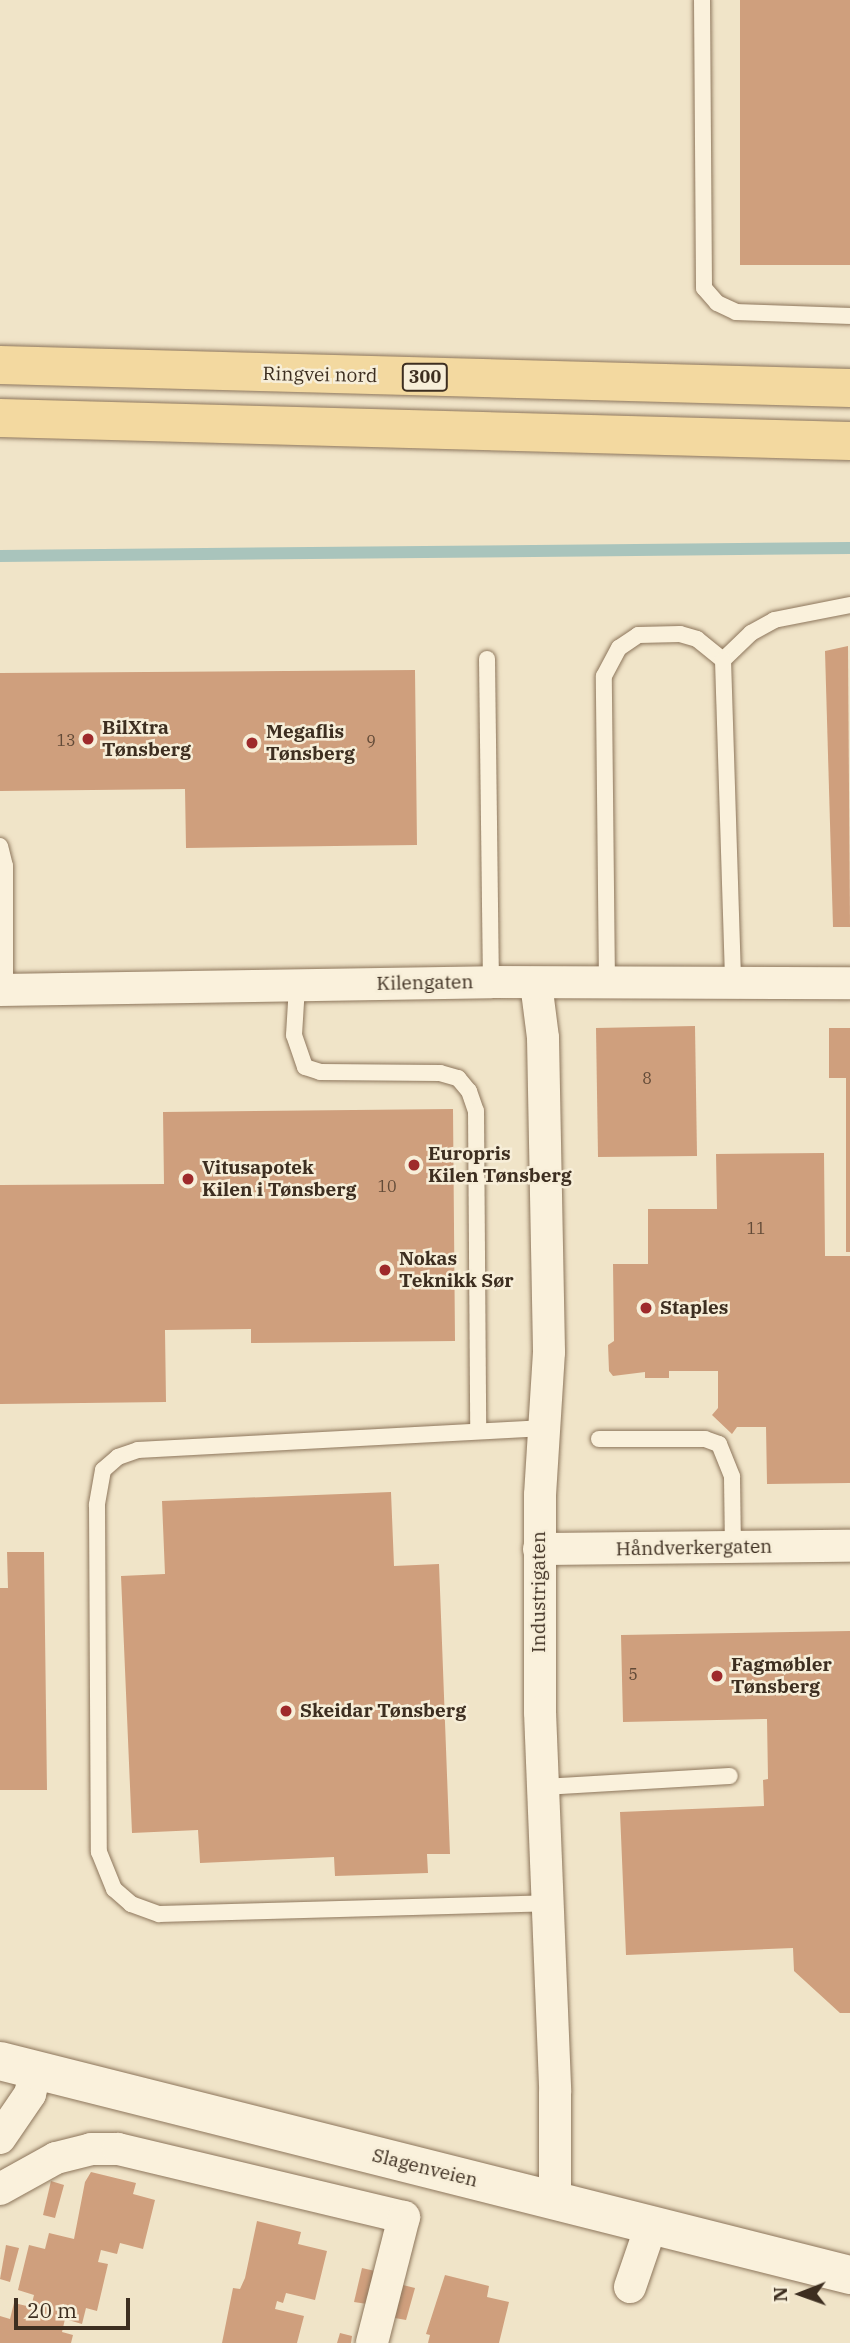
<!DOCTYPE html>
<meta charset="utf-8">
<style>
body{margin:0}
#map{position:relative;width:850px;height:2343px;overflow:hidden;background:#f0e4c8;font-family:"IBM Plex Serif",serif}
div>[style]{position:absolute}
[style*='--x']{left:calc(var(--x)*1px);top:calc(var(--y)*1px);width:calc(var(--w)*1px);rotate:calc(var(--a)*1deg)}
.stream>*{height:12px;margin:-6px;padding:0 6px;transform-origin:6px;border-radius:6px;background:#a9c4bc}
.building>*{inset:0;background:#cf9f7d}
.roads{filter:drop-shadow(0 0 2px #8d765c) drop-shadow(0 0 2px #8d765c)}
.service>*{height:16px;margin:-8px;padding:0 8px;transform-origin:8px;border-radius:8px;background:#faf1dc}
.minor>*{height:32px;margin:-16px;padding:0 16px;transform-origin:16px;border-radius:16px;background:#faf1dc}
.secondary>*{height:38px;margin:-19px;padding:0 19px;transform-origin:19px;border-radius:19px;background:#faf1dc}
.primary>*{height:38px;margin:-19px;padding:0 19px;transform-origin:19px;border-radius:19px;background:#f3d9a0}
.dots>*{width:19px;height:19px;translate:-50% -50%;box-sizing:border-box;border:4px solid #f7eed8;border-radius:50%}
span{translate:-50% -50%;white-space:nowrap;text-align:center;line-height:1.15;-webkit-text-stroke:5px #f7eed8;paint-order:stroke}
.number-label{font-size:16px;color:#624a37}
.number-label span{-webkit-text-stroke-width:0}
.shield-label span{padding:2px 5px;background:#f7eed8;border:2px solid;border-radius:5px;-webkit-text-stroke-width:0}
.shield-label{font-size:18px;color:#3d2e20;font-weight:700}
.street-label{font-size:19px;color:#3d2e20}
.poi-label{font-size:19px;color:#3d2e20;font-weight:700}
.left{translate:0 -50%;text-align:left}
.north{position:absolute;left:766px;top:2259px;width:70px;height:70px;-webkit-text-stroke:5px #f7eed8;paint-order:stroke;rotate:269deg;font-size:19px;font-weight:700;line-height:28px;text-align:center;color:#3d2e20}
.north::after{content:'';display:block;margin:auto;width:24px;height:32px;background:#3d2e20;clip-path:polygon(50% 0,100% 100%,50% 72%,0 100%)}
.scale{position:absolute;left:14px;top:2298px;width:116px;height:32px;box-sizing:border-box;border:4px solid #3d2e20;border-top:0;padding-left:9px;font-size:21px;line-height:24px;white-space:nowrap;color:#3d2e20;-webkit-text-stroke:5px #f7eed8;paint-order:stroke}
</style>
<div id="map">
<div class="stream">
<div style="--x:0;--y:556;--w:850;--a:-0.54"></div>
</div>
<div class="building">
<div style="clip-path:polygon(740px 0,850px 0,850px 265px,740px 265px)"></div>
<div style="clip-path:polygon(848px 646px,850px 927px,833px 927px,825px 651px)"></div>
<div style="clip-path:polygon(415px 670px,417px 845px,186px 848px,185px 789px,0 791px,0 673px)"></div>
<div style="clip-path:polygon(695px 1026px,697px 1156px,598px 1157px,596px 1028px)"></div>
<div style="clip-path:polygon(829px 1028px,850px 1028px,850px 1252px,846px 1252px,846px 1078px,829px 1078px)"></div>
<div style="clip-path:polygon(453px 1109px,455px 1341px,251px 1343px,251px 1329px,165px 1330px,166px 1402px,0 1404px,0 1185px,164px 1184px,163px 1112px)"></div>
<div style="clip-path:polygon(824px 1153px,825px 1256px,850px 1256px,850px 1483px,767px 1484px,766px 1427px,737px 1427px,732px 1434px,712px 1415px,718px 1408px,718px 1371px,669px 1371px,669px 1378px,645px 1378px,645px 1372px,613px 1376px,609px 1371px,608px 1345px,614px 1341px,613px 1264px,648px 1264px,648px 1209px,717px 1209px,716px 1154px)"></div>
<div style="clip-path:polygon(391px 1492px,394px 1566px,439px 1564px,450px 1854px,427px 1854px,428px 1873px,335px 1876px,334px 1857px,200px 1863px,198px 1830px,132px 1833px,121px 1576px,165px 1574px,162px 1501px)"></div>
<div style="clip-path:polygon(7px 1552px,44px 1552px,47px 1790px,0 1790px,0 1588px,8px 1588px)"></div>
<div style="clip-path:polygon(850px 1631px,850px 2013px,840px 2013px,794px 1971px,793px 1948px,626px 1955px,620px 1812px,764px 1806px,763px 1780px,768px 1779px,767px 1719px,623px 1722px,621px 1635px)"></div>
<div style="clip-path:polygon(91px 2172px,136px 2183px,133px 2194px,155px 2200px,143px 2249px,120px 2243px,117px 2254px,101px 2250px,98px 2262px,108px 2264px,97px 2311px,86px 2308px,82px 2324px,65px 2319px,62px 2332px,73px 2335px,71px 2343px,0 2343px,0 2316px,10px 2319px,14px 2303px,31px 2307px,34px 2295px,18px 2290px,29px 2245px,45px 2249px,49px 2233px,74px 2239px,85px 2182px)"></div>
<div style="clip-path:polygon(51px 2181px,64px 2185px,55px 2218px,43px 2215px)"></div>
<div style="clip-path:polygon(257px 2221px,301px 2232px,298px 2244px,327px 2251px,315px 2300px,286px 2293px,283px 2303px,277px 2301px,275px 2309px,304px 2316px,297px 2343px,222px 2343px,233px 2288px,240px 2289px,245px 2278px)"></div>
<div style="clip-path:polygon(6px 2245px,19px 2248px,10px 2282px,0 2279px)"></div>
<div style="clip-path:polygon(362px 2268px,375px 2271px,367px 2304px,354px 2302px)"></div>
<div style="clip-path:polygon(445px 2275px,489px 2286px,487px 2297px,509px 2302px,499px 2343px,428px 2343px,430px 2335px,426px 2334px)"></div>
<div style="clip-path:polygon(403px 2285px,415px 2288px,406px 2320px,395px 2318px)"></div>
<div style="clip-path:polygon(340px 2333px,352px 2336px,351px 2343px,337px 2343px)"></div>
</div>
<div class="roads">
<div class="service">
<div style="--x:702;--y:0;--w:288;--a:89.6"></div>
<div style="--x:704;--y:288;--w:20;--a:49"></div>
<div style="--x:717;--y:303;--w:21;--a:25"></div>
<div style="--x:736;--y:312;--w:114;--a:2"></div>
<div style="--x:487;--y:659;--w:323;--a:89.3"></div>
<div style="--x:723;--y:660;--w:39;--a:-44"></div>
<div style="--x:751;--y:633;--w:26;--a:-29"></div>
<div style="--x:774;--y:620;--w:77;--a:-11.2"></div>
<div style="--x:0;--y:846;--w:21;--a:76"></div>
<div style="--x:5;--y:866;--w:123;--a:90"></div>
<div style="--x:607;--y:984;--w:308;--a:-90.6"></div>
<div style="--x:604;--y:676;--w:32;--a:-62"></div>
<div style="--x:619;--y:648;--w:23;--a:-34"></div>
<div style="--x:638;--y:635;--w:42;--a:-1.4"></div>
<div style="--x:680;--y:634;--w:18;--a:16"></div>
<div style="--x:697;--y:639;--w:33;--a:39"></div>
<div style="--x:723;--y:660;--w:323;--a:88.2"></div>
<div style="--x:297;--y:986;--w:49;--a:93.5"></div>
<div style="--x:294;--y:1035;--w:34;--a:71"></div>
<div style="--x:305;--y:1067;--w:16;--a:18"></div>
<div style="--x:320;--y:1072;--w:120;--a:0.5"></div>
<div style="--x:440;--y:1073;--w:19;--a:16"></div>
<div style="--x:458;--y:1078;--w:17;--a:50"></div>
<div style="--x:469;--y:1091;--w:21;--a:71"></div>
<div style="--x:476;--y:1111;--w:320;--a:89.6"></div>
<div style="--x:545;--y:1428;--w:408;--a:176.9"></div>
<div style="--x:138;--y:1450;--w:21;--a:161"></div>
<div style="--x:118;--y:1457;--w:20;--a:139"></div>
<div style="--x:103;--y:1470;--w:36;--a:100"></div>
<div style="--x:97;--y:1505;--w:347;--a:89.7"></div>
<div style="--x:99;--y:1852;--w:40;--a:68"></div>
<div style="--x:114;--y:1889;--w:23;--a:41"></div>
<div style="--x:131;--y:1904;--w:30;--a:20"></div>
<div style="--x:159;--y:1914;--w:389;--a:-1.6"></div>
<div style="--x:599;--y:1439;--w:106;--a:0"></div>
<div style="--x:705;--y:1439;--w:15;--a:20"></div>
<div style="--x:719;--y:1444;--w:35;--a:68"></div>
<div style="--x:732;--y:1477;--w:70;--a:89.2"></div>
<div style="--x:543;--y:1787;--w:187;--a:-3.4"></div>
</div>
<div class="minor">
<div style="--x:536;--y:983;--w:55;--a:82.7"></div>
<div style="--x:543;--y:1038;--w:314;--a:88.9"></div>
<div style="--x:549;--y:1352;--w:143;--a:93.6"></div>
<div style="--x:540;--y:1495;--w:217;--a:90"></div>
<div style="--x:540;--y:1712;--w:380;--a:87.7"></div>
<div style="--x:555;--y:2092;--w:109;--a:90"></div>
<div style="--x:0;--y:990;--w:491;--a:-0.9"></div>
<div style="--x:491;--y:982;--w:359;--a:0.2"></div>
<div style="--x:539;--y:1549;--w:311;--a:-0.6"></div>
<div style="--x:0;--y:2138;--w:53;--a:-55.7"></div>
<div style="--x:30;--y:2094;--w:25;--a:-76"></div>
<div style="--x:0;--y:2189;--w:64;--a:-29"></div>
<div style="--x:56;--y:2158;--w:36;--a:-14"></div>
<div style="--x:91;--y:2149;--w:27;--a:0"></div>
<div style="--x:118;--y:2149;--w:294;--a:13.4"></div>
<div style="--x:404;--y:2217;--w:130;--a:104.3"></div>
<div style="--x:630;--y:2287;--w:65;--a:-71"></div>
</div>
<div class="secondary">
<div style="--x:0;--y:2061;--w:877;--a:14.13"></div>
</div>
<div class="primary">
<div style="--x:0;--y:365;--w:850;--a:1.55"></div>
<div style="--x:0;--y:418;--w:850;--a:1.55"></div>
</div>
</div>
<div class="dots">
<div style="left:88px;top:739px;background:#9e2a2b"></div>
<div style="left:252px;top:743px;background:#9e2a2b"></div>
<div style="left:414px;top:1165px;background:#9e2a2b"></div>
<div style="left:188px;top:1179px;background:#9e2a2b"></div>
<div style="left:385px;top:1270px;background:#9e2a2b"></div>
<div style="left:646px;top:1308px;background:#9e2a2b"></div>
<div style="left:717px;top:1676px;background:#9e2a2b"></div>
<div style="left:286px;top:1711px;background:#9e2a2b"></div>
</div>
<div class="number-label">
<span style="left:66px;top:740px">13</span>
<span style="left:371px;top:741px">9</span>
<span style="left:647px;top:1078px">8</span>
<span style="left:387px;top:1186px">10</span>
<span style="left:756px;top:1228px">11</span>
<span style="left:633px;top:1674px">5</span>
</div>
<div class="shield-label">
<span style="left:425px;top:377px">300</span>
</div>
<div class="street-label">
<span style="left:320px;top:375px;rotate:1deg">Ringvei nord</span>
<span style="left:425px;top:983px;rotate:-1deg">Kilengaten</span>
<span style="left:694px;top:1548px;rotate:-1deg">Håndverkergaten</span>
<span style="left:539px;top:1592px;rotate:-90deg">Industrigaten</span>
<span style="left:425px;top:2168px;rotate:14deg">Slagenveien</span>
</div>
<div class="poi-label">
<span class="left" style="left:102px;top:739px">BilXtra<br>Tønsberg</span>
<span class="left" style="left:266px;top:743px">Megaflis<br>Tønsberg</span>
<span class="left" style="left:428px;top:1165px">Europris<br>Kilen Tønsberg</span>
<span class="left" style="left:202px;top:1179px">Vitusapotek<br>Kilen i Tønsberg</span>
<span class="left" style="left:399px;top:1270px">Nokas<br>Teknikk Sør</span>
<span class="left" style="left:660px;top:1308px">Staples</span>
<span class="left" style="left:731px;top:1676px">Fagmøbler<br>Tønsberg</span>
<span class="left" style="left:300px;top:1711px">Skeidar Tønsberg</span>
</div>
<div class="north">N</div>
<div class="scale">20 m</div>
</div>
